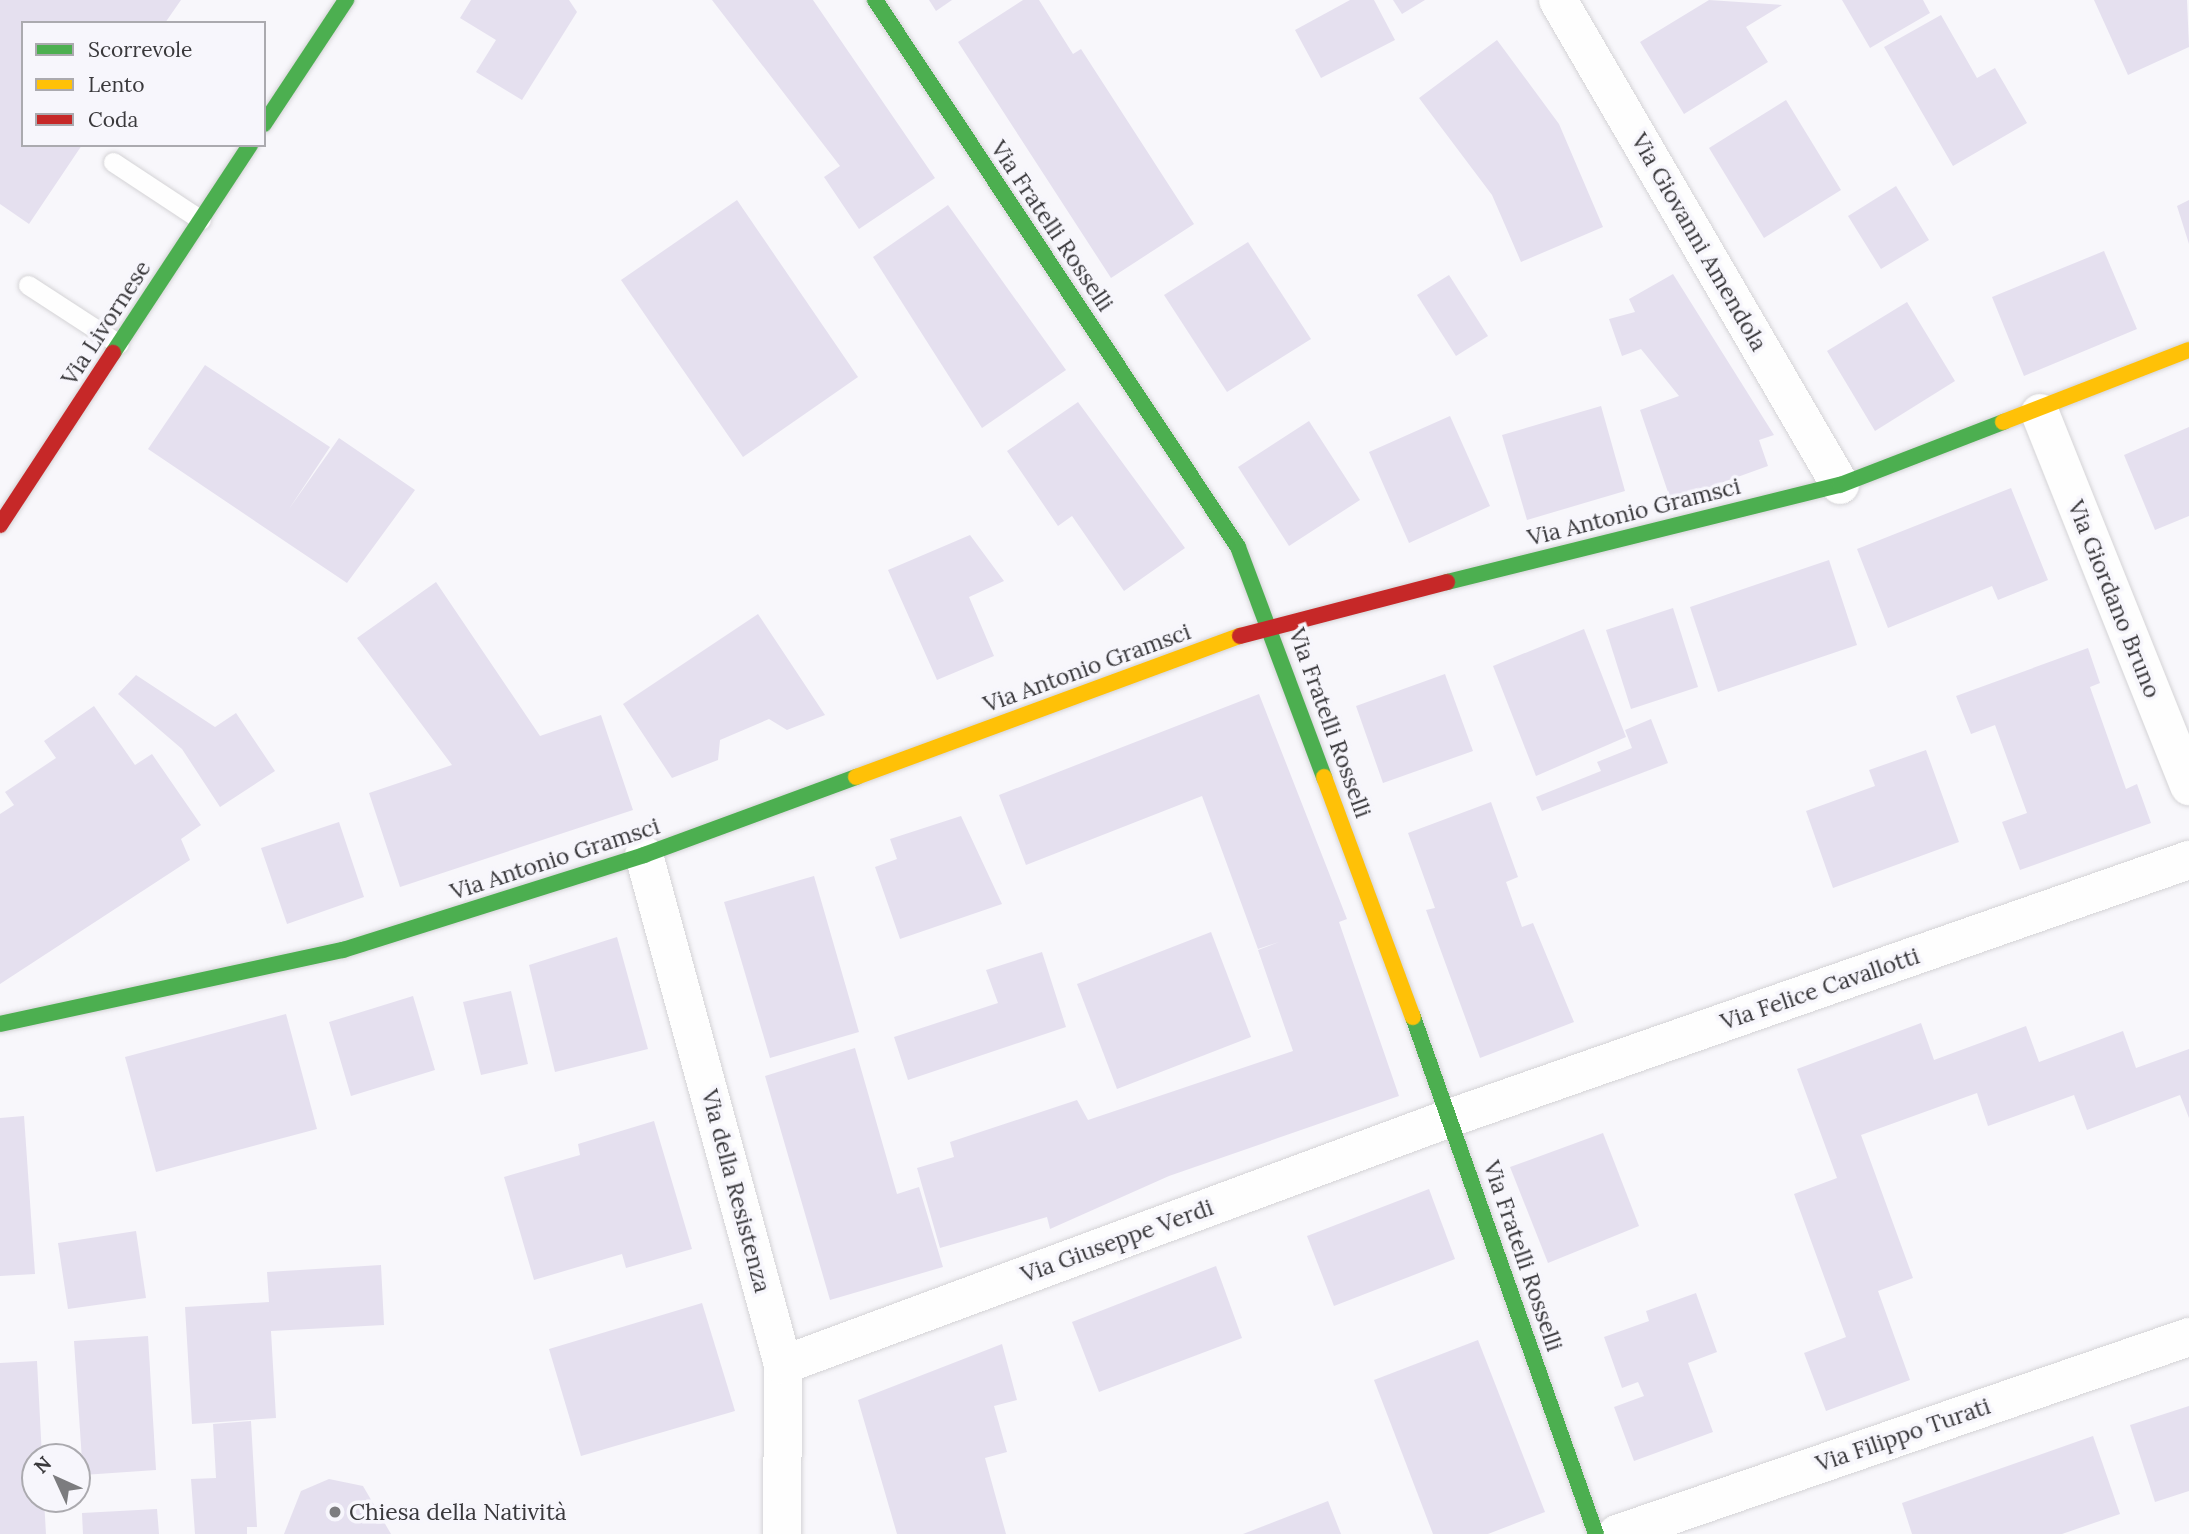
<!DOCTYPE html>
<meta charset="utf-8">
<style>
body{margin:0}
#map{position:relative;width:2189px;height:1534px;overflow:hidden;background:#f8f7fb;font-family:Lora,serif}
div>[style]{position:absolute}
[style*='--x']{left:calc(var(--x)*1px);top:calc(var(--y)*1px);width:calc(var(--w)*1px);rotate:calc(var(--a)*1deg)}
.building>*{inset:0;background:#e5e0ef}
.roads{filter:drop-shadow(0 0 2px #d4d3d6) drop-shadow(0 0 2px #d4d3d6)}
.lane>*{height:19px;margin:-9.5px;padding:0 9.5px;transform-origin:9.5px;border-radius:9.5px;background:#fefefe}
.street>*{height:38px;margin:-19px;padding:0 19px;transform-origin:19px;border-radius:19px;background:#fefefe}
.fast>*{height:16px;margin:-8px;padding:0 8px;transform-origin:8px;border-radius:8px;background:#4caf50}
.slow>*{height:16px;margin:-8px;padding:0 8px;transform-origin:8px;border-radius:8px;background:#ffc107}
.jam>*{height:16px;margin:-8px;padding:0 8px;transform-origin:8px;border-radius:8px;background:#c62828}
.dots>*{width:19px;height:19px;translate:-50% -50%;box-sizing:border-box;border:4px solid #f7f6fc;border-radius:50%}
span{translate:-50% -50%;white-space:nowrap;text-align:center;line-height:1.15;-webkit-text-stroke:7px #f7f6fc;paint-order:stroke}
.street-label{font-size:23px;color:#3a393c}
.poi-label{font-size:23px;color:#3a393c}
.left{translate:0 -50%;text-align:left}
.legend{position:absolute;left:21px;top:21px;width:245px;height:126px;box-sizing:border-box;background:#f7f6fc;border:2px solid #abaaaf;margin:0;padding:9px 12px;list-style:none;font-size:21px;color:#3a393c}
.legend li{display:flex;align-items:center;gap:14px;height:35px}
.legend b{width:35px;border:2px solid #abaaaf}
.north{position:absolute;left:21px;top:1443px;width:70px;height:70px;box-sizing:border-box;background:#f7f6fc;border:2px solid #abaaaf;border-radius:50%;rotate:315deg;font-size:19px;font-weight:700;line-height:28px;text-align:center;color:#3a393c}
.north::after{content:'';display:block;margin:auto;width:24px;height:32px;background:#7c7c7f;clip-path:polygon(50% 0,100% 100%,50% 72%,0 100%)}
</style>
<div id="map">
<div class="building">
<div style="clip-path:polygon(0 0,181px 0,165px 23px,23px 23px,23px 145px,82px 145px,29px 224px,0 204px)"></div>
<div style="clip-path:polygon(471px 0,569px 0,577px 12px,522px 100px,476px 72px,496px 40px,460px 18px)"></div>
<div style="clip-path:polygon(712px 0,813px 0,935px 178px,859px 229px,824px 177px,840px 166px)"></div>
<div style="clip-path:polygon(929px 0,952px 0,936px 11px)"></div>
<div style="clip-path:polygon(1023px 0,1039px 0,1073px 54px,1081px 49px,1194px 224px,1111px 278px,958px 42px)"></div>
<div style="clip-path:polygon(1350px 0,1374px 0,1395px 40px,1321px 78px,1295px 30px)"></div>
<div style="clip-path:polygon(1393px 0,1425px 0,1402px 14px)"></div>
<div style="clip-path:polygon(1709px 0,1782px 5px,1746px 27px,1768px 62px,1684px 114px,1640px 42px)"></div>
<div style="clip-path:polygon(1842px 0,1923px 0,1930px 13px,1870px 48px)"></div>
<div style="clip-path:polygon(2094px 0,2187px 0,2189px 47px,2128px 75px)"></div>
<div style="clip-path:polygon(1941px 15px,1977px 78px,1995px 68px,2027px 123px,1953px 166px,1884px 47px)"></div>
<div style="clip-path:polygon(1497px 40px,1559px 124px,1603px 227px,1521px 262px,1492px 195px,1419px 98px)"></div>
<div style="clip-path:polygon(1786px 100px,1841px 190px,1764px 238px,1709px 148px)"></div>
<div style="clip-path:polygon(1896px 186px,1929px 240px,1881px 269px,1848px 216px)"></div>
<div style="clip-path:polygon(737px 200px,858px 377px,743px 457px,621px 280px)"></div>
<div style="clip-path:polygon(2189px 200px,2189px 244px,2177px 206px)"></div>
<div style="clip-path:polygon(948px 205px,1066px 370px,982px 428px,873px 257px)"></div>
<div style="clip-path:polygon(1248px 242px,1311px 339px,1227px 392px,1164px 295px)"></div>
<div style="clip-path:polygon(2104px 251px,2137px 329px,2024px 376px,1992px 297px)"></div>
<div style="clip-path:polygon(1673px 274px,1774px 435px,1759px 440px,1768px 466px,1671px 501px,1640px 410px,1679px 396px,1641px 349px,1622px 356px,1609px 319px,1635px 312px,1629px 299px)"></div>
<div style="clip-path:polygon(1449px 275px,1488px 336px,1456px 356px,1417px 295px)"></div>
<div style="clip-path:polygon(1907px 302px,1955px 381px,1875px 431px,1827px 351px)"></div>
<div style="clip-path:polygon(205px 365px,330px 447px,289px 509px,339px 438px,415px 490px,347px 583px,148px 449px)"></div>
<div style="clip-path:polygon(1078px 402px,1185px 548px,1124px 591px,1072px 516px,1058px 526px,1007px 451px)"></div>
<div style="clip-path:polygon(1601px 406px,1625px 491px,1527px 520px,1502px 435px)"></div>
<div style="clip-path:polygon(1450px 416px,1490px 506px,1409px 543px,1369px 452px)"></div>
<div style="clip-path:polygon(1309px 421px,1360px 500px,1289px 546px,1238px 467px)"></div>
<div style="clip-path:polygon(2189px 427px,2189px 516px,2155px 530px,2124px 455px)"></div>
<div style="clip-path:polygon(2011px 488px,2048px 580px,1998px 600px,1992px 586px,1888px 628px,1857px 549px)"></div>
<div style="clip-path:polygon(970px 535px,1004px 581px,969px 597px,994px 656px,937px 680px,888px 570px)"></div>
<div style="clip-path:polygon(1829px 560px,1857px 645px,1718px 692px,1690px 607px)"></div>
<div style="clip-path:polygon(436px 582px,540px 736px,601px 715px,633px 810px,400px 887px,369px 793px,452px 765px,357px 638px)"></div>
<div style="clip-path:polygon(1673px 608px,1698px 687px,1631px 709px,1606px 630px)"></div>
<div style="clip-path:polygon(758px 614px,825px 715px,787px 730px,769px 719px,720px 740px,718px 760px,672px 778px,623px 704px)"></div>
<div style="clip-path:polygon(1584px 629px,1626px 737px,1536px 776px,1493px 666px)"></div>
<div style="clip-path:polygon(2088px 648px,2100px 683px,2090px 687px,2126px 789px,2137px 784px,2151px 823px,2020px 870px,2002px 822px,2027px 813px,1995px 725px,1971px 734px,1956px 696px)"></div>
<div style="clip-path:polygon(1445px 674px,1473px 751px,1383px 783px,1356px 706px)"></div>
<div style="clip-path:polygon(136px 675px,215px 727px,236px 713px,275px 771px,220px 807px,182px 749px,118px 694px)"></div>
<div style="clip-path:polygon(1259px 694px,1347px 919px,1339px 922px,1399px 1096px,1169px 1176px,1050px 1229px,1047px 1217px,940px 1248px,917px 1168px,954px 1157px,950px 1142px,1077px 1100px,1088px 1120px,1293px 1051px,1258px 950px,1279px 942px,1258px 949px,1202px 796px,1026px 865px,999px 795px)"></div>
<div style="clip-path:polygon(94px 706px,135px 765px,152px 754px,201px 825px,181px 839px,190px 860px,0 984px,0 814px,14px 805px,5px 792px,56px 758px,44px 741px)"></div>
<div style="clip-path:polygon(1651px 719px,1668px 763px,1542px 811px,1536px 797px,1601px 771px,1597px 762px,1632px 748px,1625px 730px)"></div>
<div style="clip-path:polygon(1926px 750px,1959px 842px,1833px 888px,1806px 811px,1875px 786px,1869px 770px)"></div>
<div style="clip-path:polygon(1491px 802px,1518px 877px,1506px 882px,1522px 927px,1533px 923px,1574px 1022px,1480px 1058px,1426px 910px,1435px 908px,1408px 833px)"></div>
<div style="clip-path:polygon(961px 816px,1002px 904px,900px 939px,875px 867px,897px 859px,890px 839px)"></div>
<div style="clip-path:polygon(339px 822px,364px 897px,287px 924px,261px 848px)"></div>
<div style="clip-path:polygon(814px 876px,859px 1032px,770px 1058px,724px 902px)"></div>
<div style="clip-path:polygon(1211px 932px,1251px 1037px,1117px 1089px,1077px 984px)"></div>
<div style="clip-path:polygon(617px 937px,648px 1049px,555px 1072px,529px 965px)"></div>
<div style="clip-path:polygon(1042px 952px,1066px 1027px,908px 1080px,894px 1037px,998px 1003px,986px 970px)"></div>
<div style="clip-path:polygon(511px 991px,528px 1064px,481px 1075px,463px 1002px)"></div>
<div style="clip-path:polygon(413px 996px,435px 1070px,351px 1096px,329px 1022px)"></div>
<div style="clip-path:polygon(286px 1014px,317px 1129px,156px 1172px,125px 1057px)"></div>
<div style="clip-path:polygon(1921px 1023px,1934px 1060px,2026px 1026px,2039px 1062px,2123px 1031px,2136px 1068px,2189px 1049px,2189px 1118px,2180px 1095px,2087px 1130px,2074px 1095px,1988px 1126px,1977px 1093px,1861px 1135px,1913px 1278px,1878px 1291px,1910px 1380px,1826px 1411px,1804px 1353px,1846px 1337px,1794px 1194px,1837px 1178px,1797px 1069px)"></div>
<div style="clip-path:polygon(855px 1048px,897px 1194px,919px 1187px,943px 1267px,830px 1300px,765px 1076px)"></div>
<div style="clip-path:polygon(24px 1116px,35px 1274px,0 1276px,0 1118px)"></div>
<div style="clip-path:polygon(654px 1121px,692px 1249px,626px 1268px,622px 1254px,534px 1280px,504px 1177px,580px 1155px,578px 1144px)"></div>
<div style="clip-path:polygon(1603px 1133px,1639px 1226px,1548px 1263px,1510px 1167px)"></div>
<div style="clip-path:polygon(1429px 1189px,1455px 1259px,1334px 1306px,1307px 1236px)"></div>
<div style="clip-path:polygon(136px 1231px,146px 1298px,68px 1309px,58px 1243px)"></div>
<div style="clip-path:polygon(381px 1265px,384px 1325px,271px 1331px,276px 1418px,192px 1424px,185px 1307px,269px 1302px,267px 1272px)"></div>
<div style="clip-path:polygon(1216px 1266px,1242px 1338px,1099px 1392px,1072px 1322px)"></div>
<div style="clip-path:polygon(1696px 1293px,1717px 1352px,1688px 1363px,1713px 1432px,1634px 1461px,1614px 1407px,1644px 1396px,1638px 1382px,1622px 1388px,1604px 1337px,1649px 1321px,1646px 1311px)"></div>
<div style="clip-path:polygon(702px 1303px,735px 1411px,581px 1456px,549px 1349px)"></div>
<div style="clip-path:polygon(148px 1336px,156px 1470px,83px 1475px,74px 1341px)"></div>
<div style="clip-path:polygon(1478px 1340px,1545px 1512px,1488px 1534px,1433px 1534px,1374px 1380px)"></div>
<div style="clip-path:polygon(1002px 1344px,1017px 1400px,994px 1406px,1007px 1452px,985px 1458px,1006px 1534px,897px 1534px,858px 1400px)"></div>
<div style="clip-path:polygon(37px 1361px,42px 1457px,35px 1457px,35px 1499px,44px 1499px,46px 1534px,0 1534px,0 1363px)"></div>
<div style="clip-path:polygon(2189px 1406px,2189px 1491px,2155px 1502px,2130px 1425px)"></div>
<div style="clip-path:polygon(251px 1421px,257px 1527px,247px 1527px,247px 1534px,195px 1534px,191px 1479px,216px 1478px,213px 1424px)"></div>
<div style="clip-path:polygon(2093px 1436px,2120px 1514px,2062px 1534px,1912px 1534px,1902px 1503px)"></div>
<div style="clip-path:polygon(329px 1479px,363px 1486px,391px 1534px,284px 1534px,301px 1491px)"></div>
<div style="clip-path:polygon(1328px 1501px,1341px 1534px,1243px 1534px)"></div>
<div style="clip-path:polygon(157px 1509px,159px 1534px,83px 1534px,82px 1513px)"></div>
</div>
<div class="roads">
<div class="lane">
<div style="--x:113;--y:162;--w:105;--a:33.4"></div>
<div style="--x:28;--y:285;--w:108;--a:33"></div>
</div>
<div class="street">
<div style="--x:1558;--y:0;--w:561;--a:59.82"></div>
<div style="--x:2040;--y:413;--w:402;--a:68.2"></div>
<div style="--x:644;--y:855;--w:529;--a:74.75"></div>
<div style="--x:783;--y:1365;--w:169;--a:90.3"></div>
<div style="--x:783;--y:1365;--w:711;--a:-20.32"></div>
<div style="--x:1450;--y:1118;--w:783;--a:-19.25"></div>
<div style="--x:1617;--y:1534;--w:605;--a:-19"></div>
</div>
<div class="fast">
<div style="--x:875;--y:0;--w:656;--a:56.43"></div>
<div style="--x:1238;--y:547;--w:246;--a:69.5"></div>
<div style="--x:264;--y:124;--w:149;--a:-56.5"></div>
<div style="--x:113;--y:353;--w:249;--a:-56.6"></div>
<div style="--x:1447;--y:582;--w:405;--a:-13.9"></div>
<div style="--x:1840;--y:485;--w:175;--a:-21.1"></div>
<div style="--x:1413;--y:1017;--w:548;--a:70.51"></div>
<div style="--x:0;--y:1024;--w:351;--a:-12.2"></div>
<div style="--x:343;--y:950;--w:316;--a:-17.5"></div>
<div style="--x:644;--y:855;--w:226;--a:-20.2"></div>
</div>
<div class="slow">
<div style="--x:2003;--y:422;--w:199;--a:-21.2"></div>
<div style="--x:856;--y:777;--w:409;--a:-20.2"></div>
<div style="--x:1324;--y:777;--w:256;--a:69.7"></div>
</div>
<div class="jam">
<div style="--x:0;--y:525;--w:206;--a:-56.7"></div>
<div style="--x:1240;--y:636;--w:214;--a:-14.6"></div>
</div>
</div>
<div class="dots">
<div style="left:335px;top:1512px;background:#7c7c7f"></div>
</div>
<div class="street-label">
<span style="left:1052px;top:226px;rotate:56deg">Via Fratelli Rosselli</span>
<span style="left:1699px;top:242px;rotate:60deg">Via Giovanni Amendola</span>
<span style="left:106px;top:323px;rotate:-57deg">Via Livornese</span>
<span style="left:1634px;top:512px;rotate:-14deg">Via Antonio Gramsci</span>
<span style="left:2114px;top:599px;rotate:68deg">Via Giordano Bruno</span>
<span style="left:1087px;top:668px;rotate:-20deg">Via Antonio Gramsci</span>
<span style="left:1330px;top:723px;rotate:70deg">Via Fratelli Rosselli</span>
<span style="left:555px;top:859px;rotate:-18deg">Via Antonio Gramsci</span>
<span style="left:1820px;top:989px;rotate:-19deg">Via Felice Cavallotti</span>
<span style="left:736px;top:1191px;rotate:75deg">Via della Resistenza</span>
<span style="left:1117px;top:1241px;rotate:-20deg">Via Giuseppe Verdi</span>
<span style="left:1523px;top:1256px;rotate:71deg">Via Fratelli Rosselli</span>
<span style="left:1903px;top:1435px;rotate:-19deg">Via Filippo Turati</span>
</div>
<div class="poi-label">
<span class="left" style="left:349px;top:1512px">Chiesa della Natività</span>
</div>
<ul class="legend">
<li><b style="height:9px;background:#4caf50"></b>Scorrevole</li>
<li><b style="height:9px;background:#ffc107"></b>Lento</li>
<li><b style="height:9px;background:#c62828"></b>Coda</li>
</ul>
<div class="north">N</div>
</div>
